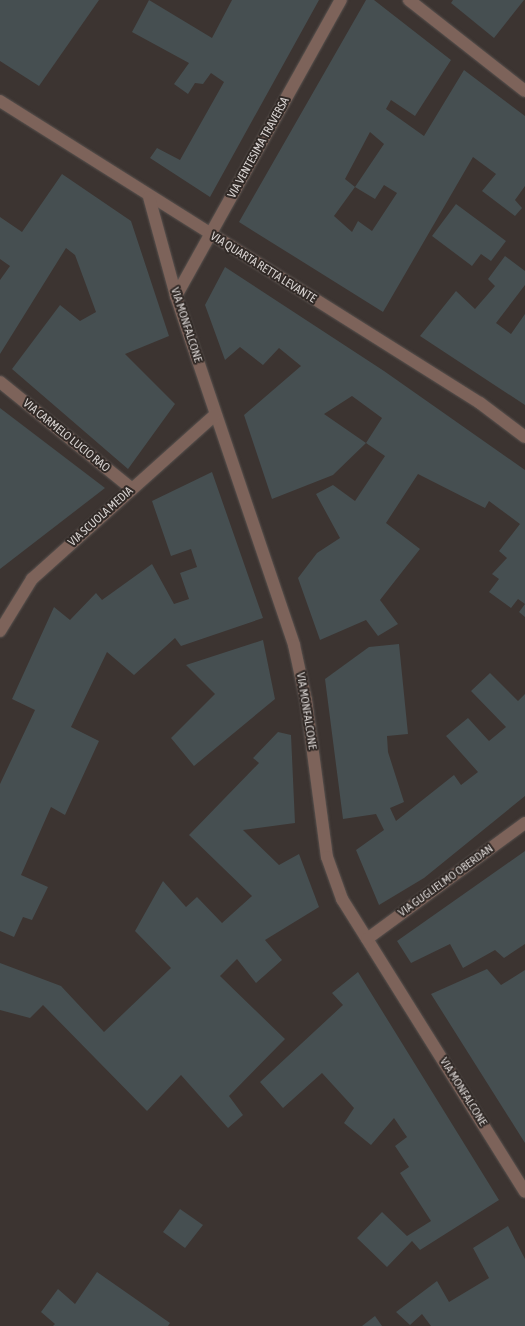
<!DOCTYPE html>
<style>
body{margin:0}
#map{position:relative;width:525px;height:1326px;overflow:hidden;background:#3c3431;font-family:"Asap Condensed",sans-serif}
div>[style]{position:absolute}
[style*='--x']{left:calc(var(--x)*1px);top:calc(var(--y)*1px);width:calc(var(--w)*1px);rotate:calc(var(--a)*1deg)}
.building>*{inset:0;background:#464f51}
.roads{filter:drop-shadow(0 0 1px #58514e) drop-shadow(0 0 1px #58514e)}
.street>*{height:12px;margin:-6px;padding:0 6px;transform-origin:6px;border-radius:6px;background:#7d635a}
span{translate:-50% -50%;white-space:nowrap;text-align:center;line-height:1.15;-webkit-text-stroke:4px #312a27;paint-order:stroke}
.street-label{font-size:12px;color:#d8d3d1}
</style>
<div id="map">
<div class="building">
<div style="clip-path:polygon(0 0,99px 0,39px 86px,0 61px)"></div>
<div style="clip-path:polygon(149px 0,212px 38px,232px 0,319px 0,210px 197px,150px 158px,157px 148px,180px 160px,224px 82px,211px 73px,203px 84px,195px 83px,188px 94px,174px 84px,189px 63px,132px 32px)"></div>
<div style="clip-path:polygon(evenodd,366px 0,374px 0,451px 60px,415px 116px,391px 100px,386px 109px,424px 136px,464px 70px,525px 116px,525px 186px,515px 200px,522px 208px,515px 216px,482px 191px,496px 174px,473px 157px,383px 312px,239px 222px,366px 0,370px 132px,384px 144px,355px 187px,375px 199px,384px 185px,397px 193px,372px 231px,358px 221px,352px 232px,334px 216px,355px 187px,345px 179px,370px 132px)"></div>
<div style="clip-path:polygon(453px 0,524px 0,494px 38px,451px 3px)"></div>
<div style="clip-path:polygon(62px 174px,131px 221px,169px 336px,125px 354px,175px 404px,128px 469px,12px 369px,60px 305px,80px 321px,96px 312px,75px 255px,66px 248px,0 354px,0 280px,10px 266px,0 259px,0 217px,22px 232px)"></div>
<div style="clip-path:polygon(456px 204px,506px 241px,491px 261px,481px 254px,472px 266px,432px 236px)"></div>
<div style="clip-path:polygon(505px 256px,525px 271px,525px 285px,496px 323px,511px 334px,525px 314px,525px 405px,420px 336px,456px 291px,475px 309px,495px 286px,488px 279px)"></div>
<div style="clip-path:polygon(225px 267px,384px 371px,525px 470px,525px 617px,519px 612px,525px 604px,518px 599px,511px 608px,489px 592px,499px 579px,492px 574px,507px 558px,499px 551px,520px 524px,489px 501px,485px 508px,418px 474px,386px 523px,420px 549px,380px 600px,398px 624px,378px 636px,366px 620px,320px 640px,298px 578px,317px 553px,340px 538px,316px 494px,333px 485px,355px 501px,385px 456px,366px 443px,382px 418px,352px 396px,324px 414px,366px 443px,333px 475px,272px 499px,244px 415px,301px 366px,279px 348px,263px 365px,240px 347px,225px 360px,205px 305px)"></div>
<div style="clip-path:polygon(0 408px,105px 488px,0 569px)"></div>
<div style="clip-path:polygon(212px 472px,263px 618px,181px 646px,175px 638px,134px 675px,107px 652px,71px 727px,99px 741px,65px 815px,51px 807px,21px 875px,48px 887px,32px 920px,23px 917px,14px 937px,0 931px,0 784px,35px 710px,12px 699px,54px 607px,70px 620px,96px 593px,102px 600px,152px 564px,174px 604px,189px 599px,180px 573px,197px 567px,191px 549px,171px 556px,152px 501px)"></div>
<div style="clip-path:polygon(263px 640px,275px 699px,194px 766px,171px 738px,215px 694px,186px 665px)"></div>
<div style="clip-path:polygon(399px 644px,408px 734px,387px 736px,388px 752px,404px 802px,390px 808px,396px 821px,454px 775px,461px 785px,478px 772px,446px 736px,468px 718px,489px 741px,506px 727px,471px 691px,490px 673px,518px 701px,525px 694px,525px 796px,424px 878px,379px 905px,356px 850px,384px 830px,376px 814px,343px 819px,325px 679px,369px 647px)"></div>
<div style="clip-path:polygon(278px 732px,291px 735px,295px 823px,243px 830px,279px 865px,299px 854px,319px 907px,265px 940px,282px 960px,256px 983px,237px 959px,220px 976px,285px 1039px,229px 1096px,243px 1115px,228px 1128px,181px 1075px,147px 1111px,43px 1005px,30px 1018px,0 1010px,0 963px,61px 986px,104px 1032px,171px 968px,135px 931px,163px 881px,186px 907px,197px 897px,222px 923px,252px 896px,189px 835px,259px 763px,253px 758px)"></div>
<div style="clip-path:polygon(525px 851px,525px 944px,504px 958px,495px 950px,463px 968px,450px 944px,411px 963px,397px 941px)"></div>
<div style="clip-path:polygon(487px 969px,501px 985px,525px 970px,525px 1143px,431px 994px)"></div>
<div style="clip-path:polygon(358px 972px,499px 1200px,420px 1250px,412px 1241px,387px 1267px,357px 1238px,382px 1212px,407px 1236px,431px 1221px,400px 1173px,409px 1167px,395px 1146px,407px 1137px,394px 1118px,371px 1145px,344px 1123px,354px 1108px,322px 1073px,283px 1108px,260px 1082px,343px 1005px,332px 993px)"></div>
<div style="clip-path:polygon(180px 1209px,203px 1225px,185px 1248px,163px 1232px)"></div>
<div style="clip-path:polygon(508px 1226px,525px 1259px,525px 1326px,431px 1326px,422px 1314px,410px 1325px,396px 1312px,437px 1281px,449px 1302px,489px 1278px,473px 1248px)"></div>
<div style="clip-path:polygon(97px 1272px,170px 1323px,168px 1326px,53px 1326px,55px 1324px,41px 1312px,58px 1289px,75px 1304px)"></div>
<div style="clip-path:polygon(375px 1316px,382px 1326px,362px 1326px)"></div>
</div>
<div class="roads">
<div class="street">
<div style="--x:409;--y:0;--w:147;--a:38.1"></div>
<div style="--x:0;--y:101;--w:567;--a:32.18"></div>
<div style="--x:480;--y:403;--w:56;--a:37.1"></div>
<div style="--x:149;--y:197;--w:103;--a:74.7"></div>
<div style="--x:176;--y:296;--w:368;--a:71.3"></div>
<div style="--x:294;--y:645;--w:56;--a:77.7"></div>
<div style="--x:306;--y:700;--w:158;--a:82.4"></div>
<div style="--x:327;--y:857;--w:45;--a:70.3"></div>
<div style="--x:342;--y:899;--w:345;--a:58"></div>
<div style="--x:176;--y:296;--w:339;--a:-60.9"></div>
<div style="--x:0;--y:382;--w:170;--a:39"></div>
<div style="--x:0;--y:631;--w:61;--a:-58.4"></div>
<div style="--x:32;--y:579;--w:246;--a:-41.9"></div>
<div style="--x:367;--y:939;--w:196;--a:-36.3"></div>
</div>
</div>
<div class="street-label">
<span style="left:259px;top:148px;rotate:-61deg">VIA VENTESIMA TRAVERSA</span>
<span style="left:263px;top:268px;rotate:32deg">VIA QUARTA RETTA LEVANTE</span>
<span style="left:186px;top:325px;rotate:72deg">VIA MONFALCONE</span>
<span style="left:66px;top:436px;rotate:39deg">VIA CARMELO LUCIO RAO</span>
<span style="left:101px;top:517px;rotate:-42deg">VIA SCUOLA MEDIA</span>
<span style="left:306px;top:711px;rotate:81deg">VIA MONFALCONE</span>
<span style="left:446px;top:881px;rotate:-36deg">VIA GUGLIELMO OBERDAN</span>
<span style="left:463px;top:1092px;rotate:58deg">VIA MONFALCONE</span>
</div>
</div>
